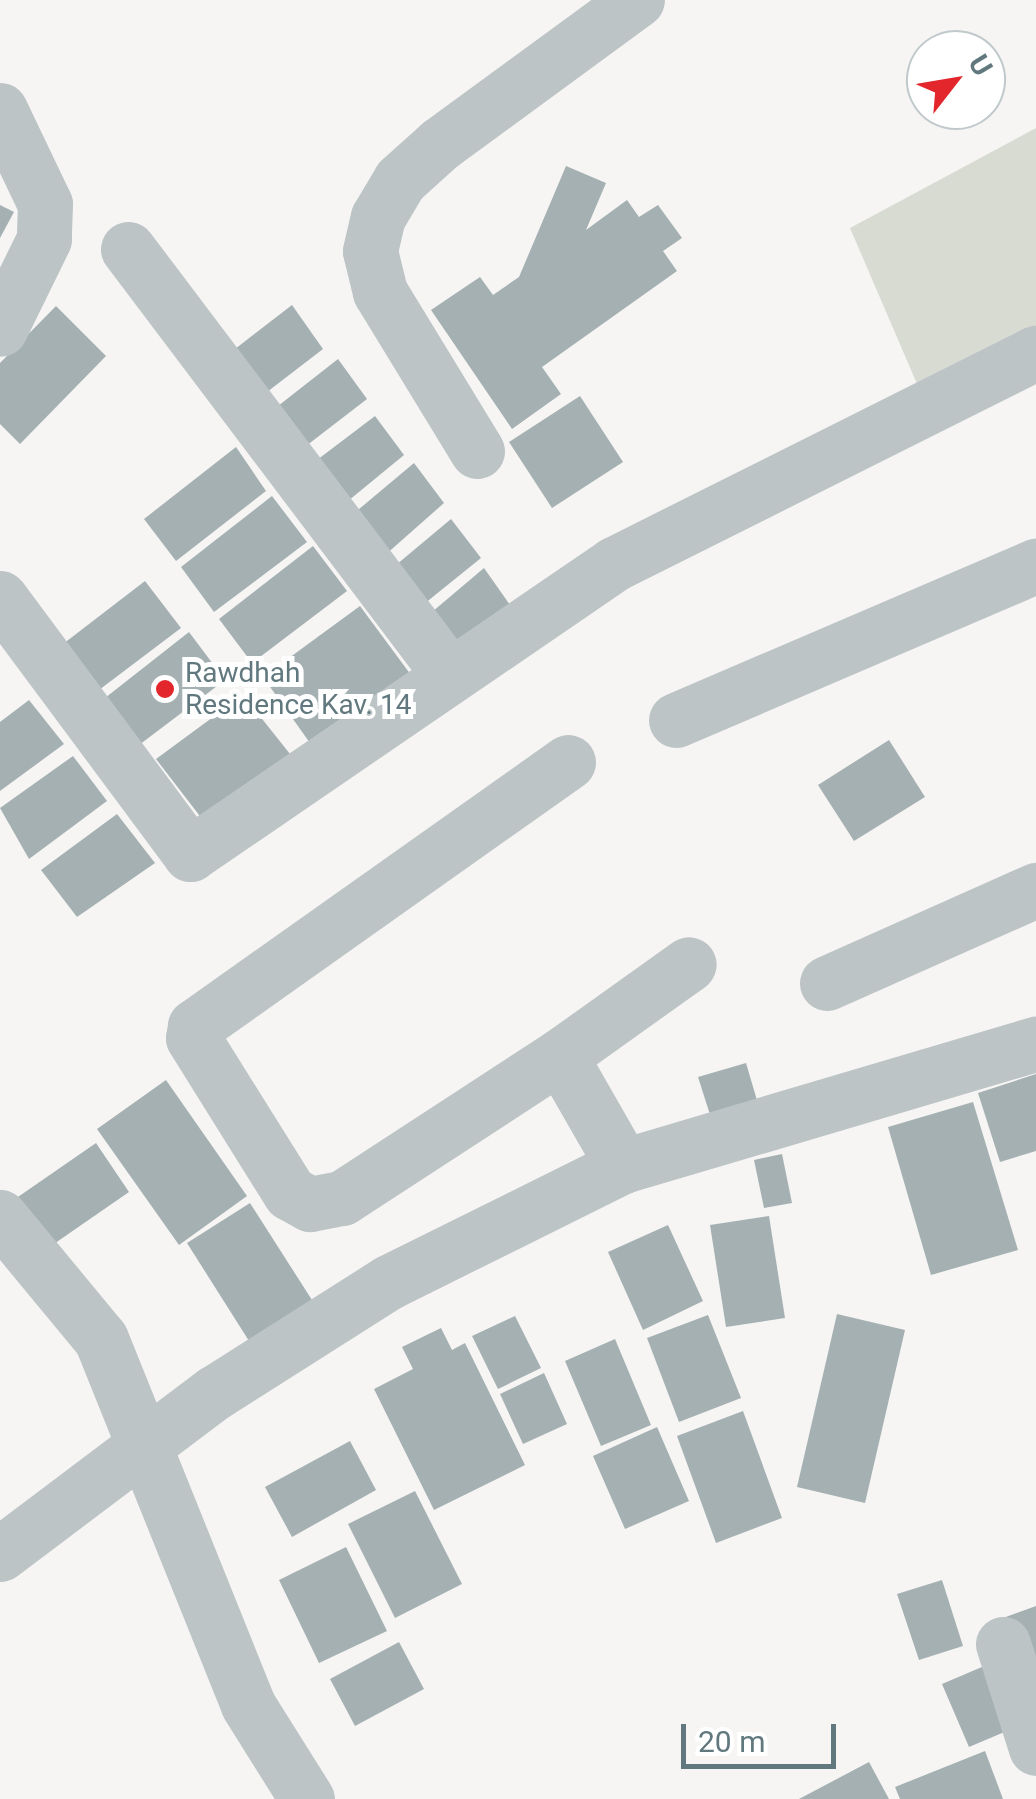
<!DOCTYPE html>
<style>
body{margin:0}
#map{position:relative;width:1036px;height:1799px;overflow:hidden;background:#f6f5f3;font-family:Roboto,sans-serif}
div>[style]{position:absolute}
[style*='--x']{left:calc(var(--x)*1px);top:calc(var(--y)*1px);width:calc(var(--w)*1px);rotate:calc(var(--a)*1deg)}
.green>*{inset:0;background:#d8dbd2}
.building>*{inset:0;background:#a4b0b2}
.minor>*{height:55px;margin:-27.5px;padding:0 27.5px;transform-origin:27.5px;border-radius:27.5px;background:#bdc4c6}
.dots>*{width:28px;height:28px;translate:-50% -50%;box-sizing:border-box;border:5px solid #fff;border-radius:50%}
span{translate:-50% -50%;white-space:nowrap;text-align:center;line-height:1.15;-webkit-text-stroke:10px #fff;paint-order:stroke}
.poi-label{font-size:28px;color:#61797e}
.left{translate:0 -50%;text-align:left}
.north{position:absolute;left:906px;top:30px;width:100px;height:100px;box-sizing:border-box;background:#fff;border:2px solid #c0c9cb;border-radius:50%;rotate:59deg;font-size:28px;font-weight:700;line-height:40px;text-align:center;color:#61797e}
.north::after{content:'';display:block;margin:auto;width:35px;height:45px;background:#e3262c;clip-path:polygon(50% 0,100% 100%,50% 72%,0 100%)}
.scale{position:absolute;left:681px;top:1724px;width:155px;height:45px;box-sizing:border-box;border:5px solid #61797e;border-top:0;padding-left:12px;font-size:30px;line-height:35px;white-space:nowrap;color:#61797e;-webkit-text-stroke:8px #fff;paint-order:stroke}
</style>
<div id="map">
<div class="green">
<div style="clip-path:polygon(1036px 128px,1036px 378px,936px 428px,850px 228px)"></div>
</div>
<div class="building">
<div style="clip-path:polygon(566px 166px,606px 183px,586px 230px,627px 200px,639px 217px,658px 205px,682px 238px,663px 251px,677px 271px,542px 367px,561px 394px,512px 429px,431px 310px,480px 277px,493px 295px,519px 277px)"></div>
<div style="clip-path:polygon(0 205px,14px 212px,0 238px)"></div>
<div style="clip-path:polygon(292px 305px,323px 349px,267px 392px,235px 349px)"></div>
<div style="clip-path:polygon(56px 306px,106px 356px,20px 444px,0 424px,0 363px)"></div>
<div style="clip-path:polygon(338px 359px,367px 399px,306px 446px,278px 406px)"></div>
<div style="clip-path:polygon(580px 396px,623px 462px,552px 508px,509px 442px)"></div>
<div style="clip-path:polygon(375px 416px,404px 455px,348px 501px,317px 460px)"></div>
<div style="clip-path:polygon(236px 447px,266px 491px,176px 561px,144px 519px)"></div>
<div style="clip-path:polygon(414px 463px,444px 503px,384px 556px,352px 515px)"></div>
<div style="clip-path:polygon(272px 496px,307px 542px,214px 612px,181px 567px)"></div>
<div style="clip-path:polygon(451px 519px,481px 558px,424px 604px,396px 565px)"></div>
<div style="clip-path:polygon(313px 546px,347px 591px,252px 663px,219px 619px)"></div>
<div style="clip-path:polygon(484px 568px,515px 612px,460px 650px,432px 612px)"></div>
<div style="clip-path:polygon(145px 581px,181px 628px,99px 690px,63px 644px)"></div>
<div style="clip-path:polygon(360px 606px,411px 675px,315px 750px,263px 677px)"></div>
<div style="clip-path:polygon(189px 632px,225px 680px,139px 745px,105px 698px)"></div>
<div style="clip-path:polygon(243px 695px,294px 759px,206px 824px,156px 759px)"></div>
<div style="clip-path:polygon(29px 700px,64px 744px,0 791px,0 722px)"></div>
<div style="clip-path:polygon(889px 740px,925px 797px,854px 841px,818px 785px)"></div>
<div style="clip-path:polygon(73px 756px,107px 801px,29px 859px,0 808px)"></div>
<div style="clip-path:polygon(117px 814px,155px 863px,77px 917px,41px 870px)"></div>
<div style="clip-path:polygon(746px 1063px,759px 1107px,712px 1121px,698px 1077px)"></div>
<div style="clip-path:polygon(1036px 1074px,1036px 1151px,1000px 1162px,978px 1093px)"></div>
<div style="clip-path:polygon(166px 1080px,247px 1196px,179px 1245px,97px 1129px)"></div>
<div style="clip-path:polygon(973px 1102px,1018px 1250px,931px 1275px,888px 1127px)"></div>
<div style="clip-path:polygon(96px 1143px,129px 1192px,48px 1248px,15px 1199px)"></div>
<div style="clip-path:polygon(782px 1154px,792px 1203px,764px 1208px,754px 1160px)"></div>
<div style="clip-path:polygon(250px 1203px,319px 1311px,256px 1352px,187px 1243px)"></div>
<div style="clip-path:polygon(769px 1216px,785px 1318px,726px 1327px,710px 1225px)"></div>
<div style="clip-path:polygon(668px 1225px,703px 1301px,643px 1330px,608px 1252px)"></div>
<div style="clip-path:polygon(837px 1314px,905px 1330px,865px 1503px,797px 1487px)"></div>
<div style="clip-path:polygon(708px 1315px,741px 1398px,679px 1422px,647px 1338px)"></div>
<div style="clip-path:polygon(515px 1316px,541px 1368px,498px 1389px,472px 1336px)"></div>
<div style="clip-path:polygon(441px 1328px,452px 1350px,465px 1343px,525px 1465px,434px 1510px,374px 1389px,413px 1369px,402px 1347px)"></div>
<div style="clip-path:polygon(615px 1339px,651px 1425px,601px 1446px,565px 1361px)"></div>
<div style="clip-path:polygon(544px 1373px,567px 1424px,523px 1444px,500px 1394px)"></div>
<div style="clip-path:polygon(743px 1411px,782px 1518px,716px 1543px,677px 1436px)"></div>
<div style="clip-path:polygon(657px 1427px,689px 1501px,625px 1529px,593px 1456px)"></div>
<div style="clip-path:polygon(350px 1441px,376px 1490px,292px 1537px,265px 1487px)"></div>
<div style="clip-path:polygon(415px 1491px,462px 1584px,395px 1618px,348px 1524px)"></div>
<div style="clip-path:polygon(346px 1547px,387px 1631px,319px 1663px,279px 1580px)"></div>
<div style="clip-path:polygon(942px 1580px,963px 1646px,919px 1660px,897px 1594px)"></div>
<div style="clip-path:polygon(1036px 1606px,1036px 1702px,1003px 1618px)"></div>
<div style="clip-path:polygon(399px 1642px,424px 1689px,355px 1726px,330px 1679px)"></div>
<div style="clip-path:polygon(996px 1661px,1023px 1724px,969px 1747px,942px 1684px)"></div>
<div style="clip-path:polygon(985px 1751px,1003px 1799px,900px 1799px,895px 1787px)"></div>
<div style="clip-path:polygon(869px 1762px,889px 1799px,799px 1799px)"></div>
</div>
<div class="minor">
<div style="--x:0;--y:110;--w:104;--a:64.4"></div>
<div style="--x:45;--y:204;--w:35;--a:92"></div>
<div style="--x:44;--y:239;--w:100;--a:116.1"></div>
<div style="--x:128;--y:249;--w:533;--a:52.94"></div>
<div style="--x:477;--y:451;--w:186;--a:-121.4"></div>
<div style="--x:380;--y:292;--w:42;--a:-103.7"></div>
<div style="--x:370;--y:251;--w:35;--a:-77"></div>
<div style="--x:378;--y:217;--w:43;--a:-59.3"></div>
<div style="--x:400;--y:180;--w:54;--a:-42"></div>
<div style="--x:440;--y:144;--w:244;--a:-36.2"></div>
<div style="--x:0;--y:598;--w:319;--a:53.4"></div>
<div style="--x:190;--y:854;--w:514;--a:-34.37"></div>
<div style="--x:614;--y:564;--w:472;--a:-26.6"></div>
<div style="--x:676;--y:720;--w:392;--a:-23.2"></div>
<div style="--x:568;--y:762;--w:457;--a:144.7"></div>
<div style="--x:195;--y:1026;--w:12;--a:99"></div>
<div style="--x:193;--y:1038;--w:183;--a:58"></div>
<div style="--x:290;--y:1193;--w:23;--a:29"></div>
<div style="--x:310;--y:1204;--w:33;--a:-11"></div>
<div style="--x:342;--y:1198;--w:260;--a:-33.1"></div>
<div style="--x:560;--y:1056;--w:127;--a:60.2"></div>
<div style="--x:827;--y:983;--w:229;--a:-24"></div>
<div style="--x:560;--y:1056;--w:158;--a:-35.5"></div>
<div style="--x:0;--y:1217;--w:158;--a:50.4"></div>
<div style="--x:101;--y:1339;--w:394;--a:68.1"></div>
<div style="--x:248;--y:1705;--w:111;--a:57.9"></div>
<div style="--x:0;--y:1554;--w:268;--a:-37"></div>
<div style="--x:214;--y:1393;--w:207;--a:-32.4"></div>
<div style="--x:389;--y:1282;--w:261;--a:-26.4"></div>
<div style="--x:623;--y:1166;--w:431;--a:-16.5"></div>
<div style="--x:1003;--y:1644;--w:109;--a:72.4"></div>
</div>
<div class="dots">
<div style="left:165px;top:689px;background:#e3262c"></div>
</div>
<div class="poi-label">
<span class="left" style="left:185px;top:689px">Rawdhah<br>Residence Kav. 14</span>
</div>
<div class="north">U</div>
<div class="scale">20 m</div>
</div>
